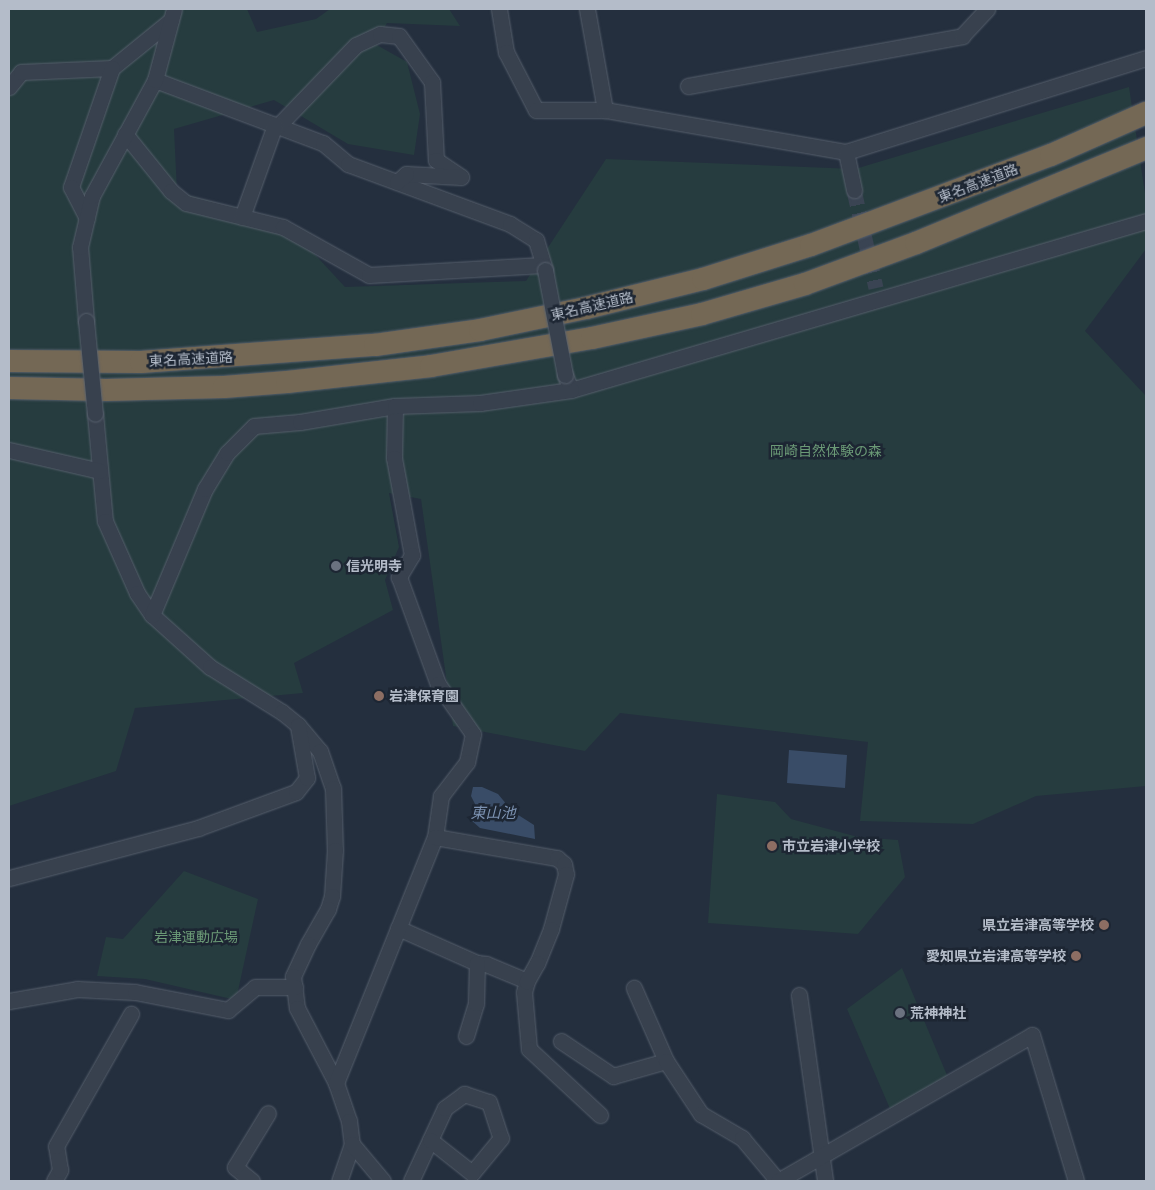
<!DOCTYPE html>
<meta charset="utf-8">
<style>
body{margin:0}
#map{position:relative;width:1155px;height:1190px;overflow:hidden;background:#242f3e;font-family:Arial,"Noto Sans JP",sans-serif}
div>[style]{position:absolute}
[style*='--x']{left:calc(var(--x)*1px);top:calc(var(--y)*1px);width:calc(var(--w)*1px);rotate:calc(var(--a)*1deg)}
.green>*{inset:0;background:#263c3f}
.water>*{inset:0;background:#394c67}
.minor-tunnel>*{height:15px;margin-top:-7.5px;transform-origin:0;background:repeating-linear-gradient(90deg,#3a4453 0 15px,transparent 0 23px)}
.roads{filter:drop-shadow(0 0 1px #565f6c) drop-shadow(0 0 1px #565f6c)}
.minor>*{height:15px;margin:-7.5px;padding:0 7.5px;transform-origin:7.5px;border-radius:7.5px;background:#38414e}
.highway>*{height:22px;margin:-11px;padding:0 11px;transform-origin:11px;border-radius:11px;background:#746855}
.bridges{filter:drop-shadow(0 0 1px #565f6c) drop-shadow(0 0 1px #565f6c)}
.minor-bridge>*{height:15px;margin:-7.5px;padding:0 7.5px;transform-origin:7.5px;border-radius:7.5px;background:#38414e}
.dots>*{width:14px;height:14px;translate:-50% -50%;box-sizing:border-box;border:2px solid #1d2633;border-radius:50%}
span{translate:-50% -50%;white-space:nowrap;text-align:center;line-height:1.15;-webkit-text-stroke:5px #1d2633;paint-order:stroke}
.street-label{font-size:14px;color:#b4bcc9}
.park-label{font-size:14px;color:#6b9a76}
.poi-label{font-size:14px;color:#b4bcc9;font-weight:700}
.left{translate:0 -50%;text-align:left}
.right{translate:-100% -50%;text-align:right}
.water-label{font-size:15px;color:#7c92b1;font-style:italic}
.frame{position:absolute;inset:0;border:10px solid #b4bcc9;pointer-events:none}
</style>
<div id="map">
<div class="green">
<div style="clip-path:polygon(9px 9px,247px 9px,257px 32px,316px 19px,330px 9px,449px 9px,460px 26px,387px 23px,375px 44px,407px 62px,420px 114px,414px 155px,348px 144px,274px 100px,174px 129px,177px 192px,285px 222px,345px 287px,526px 281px,606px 159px,855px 169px,1129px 87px,1146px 200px,1146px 249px,1085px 331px,1146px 396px,1146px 786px,1036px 796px,973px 824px,860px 821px,868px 742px,620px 713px,585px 751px,453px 726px,421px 499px,389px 493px,399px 547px,385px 580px,393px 610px,294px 663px,303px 693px,135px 708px,116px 771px,9px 806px)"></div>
<div style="clip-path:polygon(717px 794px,775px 802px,791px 819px,858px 837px,898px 840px,905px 877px,858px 934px,708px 923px)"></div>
<div style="clip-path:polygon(184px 871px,258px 899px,236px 1000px,145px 979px,97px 976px,106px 937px,123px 939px)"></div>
<div style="clip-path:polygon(902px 968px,949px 1080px,891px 1111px,847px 1009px)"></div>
</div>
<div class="water">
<div style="clip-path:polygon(789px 750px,847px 755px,845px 788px,787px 783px)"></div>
<div style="clip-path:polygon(473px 787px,482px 787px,498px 794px,512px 811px,534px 825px,535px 839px,480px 828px,472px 821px,477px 808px,471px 796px)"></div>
</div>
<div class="minor-tunnel">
<div style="--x:854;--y:190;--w:100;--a:77.3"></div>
</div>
<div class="roads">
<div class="minor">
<div style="--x:499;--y:9;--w:44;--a:80.8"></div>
<div style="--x:506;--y:52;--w:65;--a:62.7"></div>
<div style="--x:536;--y:110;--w:69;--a:0"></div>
<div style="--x:605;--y:110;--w:245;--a:9.9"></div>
<div style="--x:846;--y:152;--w:314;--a:-17.4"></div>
<div style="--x:587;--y:9;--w:103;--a:79.9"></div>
<div style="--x:112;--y:68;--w:76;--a:-39.1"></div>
<div style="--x:155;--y:80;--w:179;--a:20.6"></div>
<div style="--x:323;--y:143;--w:33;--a:40"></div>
<div style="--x:348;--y:164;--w:173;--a:20.3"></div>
<div style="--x:510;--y:224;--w:31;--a:32"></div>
<div style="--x:536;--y:240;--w:31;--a:73"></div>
<div style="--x:688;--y:86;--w:279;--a:-10.3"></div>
<div style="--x:962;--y:36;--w:37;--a:-47"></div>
<div style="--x:9;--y:87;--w:19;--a:-51"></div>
<div style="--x:21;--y:72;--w:91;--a:-2.5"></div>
<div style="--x:112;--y:68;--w:126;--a:109"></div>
<div style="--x:71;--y:187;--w:35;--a:63"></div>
<div style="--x:278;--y:126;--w:112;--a:-46.1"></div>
<div style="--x:356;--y:45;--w:26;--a:-25"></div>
<div style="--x:380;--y:34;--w:19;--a:6"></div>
<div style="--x:399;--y:36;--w:57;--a:54.3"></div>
<div style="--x:432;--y:82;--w:78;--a:87.1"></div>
<div style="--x:436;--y:160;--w:30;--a:34"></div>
<div style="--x:461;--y:177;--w:55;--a:-176.9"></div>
<div style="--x:406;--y:174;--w:12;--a:138"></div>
<div style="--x:125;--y:134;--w:73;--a:51.1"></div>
<div style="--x:171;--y:191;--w:19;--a:39"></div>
<div style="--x:186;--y:203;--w:100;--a:13.9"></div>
<div style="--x:283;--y:227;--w:98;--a:29.2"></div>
<div style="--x:369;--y:275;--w:174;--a:-3.3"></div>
<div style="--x:846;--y:152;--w:39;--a:78"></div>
<div style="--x:242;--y:217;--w:98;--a:-70.3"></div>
<div style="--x:86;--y:321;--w:74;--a:-94.6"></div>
<div style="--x:80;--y:247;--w:52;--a:-76.8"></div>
<div style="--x:92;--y:196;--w:132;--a:-61.5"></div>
<div style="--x:155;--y:80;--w:73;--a:-75"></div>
<div style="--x:565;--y:375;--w:16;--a:68"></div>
<div style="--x:571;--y:390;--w:599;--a:-16.38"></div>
<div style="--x:395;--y:406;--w:52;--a:91.1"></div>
<div style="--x:394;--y:458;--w:99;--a:79.5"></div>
<div style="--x:412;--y:555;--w:26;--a:121"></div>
<div style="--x:399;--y:577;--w:114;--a:70"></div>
<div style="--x:438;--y:684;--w:61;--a:55"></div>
<div style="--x:473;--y:734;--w:29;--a:102"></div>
<div style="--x:467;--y:762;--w:43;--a:127.4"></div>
<div style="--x:441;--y:796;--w:41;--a:98.3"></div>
<div style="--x:95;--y:414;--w:107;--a:84.7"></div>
<div style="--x:105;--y:521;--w:79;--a:66"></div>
<div style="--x:137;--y:593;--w:27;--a:56"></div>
<div style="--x:152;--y:615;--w:78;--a:41.9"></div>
<div style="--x:210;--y:667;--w:85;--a:32"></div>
<div style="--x:282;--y:712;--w:21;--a:39"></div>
<div style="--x:298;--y:725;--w:34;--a:50"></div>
<div style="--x:320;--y:751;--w:39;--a:71"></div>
<div style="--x:333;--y:788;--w:62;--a:88.2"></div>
<div style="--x:335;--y:850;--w:46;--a:93.7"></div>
<div style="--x:332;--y:896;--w:14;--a:107"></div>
<div style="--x:328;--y:909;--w:40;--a:119.7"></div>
<div style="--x:308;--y:944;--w:35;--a:115"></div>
<div style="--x:293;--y:976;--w:32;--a:83"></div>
<div style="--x:297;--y:1008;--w:85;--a:62.5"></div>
<div style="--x:336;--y:1083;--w:40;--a:71.1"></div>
<div style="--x:349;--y:1121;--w:23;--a:83"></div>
<div style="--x:352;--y:1144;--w:39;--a:109"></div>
<div style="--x:9;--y:450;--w:93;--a:13"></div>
<div style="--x:152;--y:615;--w:137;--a:-67.2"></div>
<div style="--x:205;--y:489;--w:42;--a:-58.6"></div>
<div style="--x:227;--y:453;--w:38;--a:-45"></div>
<div style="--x:254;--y:426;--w:46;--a:-5"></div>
<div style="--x:300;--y:422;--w:96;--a:-9.6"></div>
<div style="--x:395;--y:406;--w:85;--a:-2"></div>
<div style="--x:480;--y:403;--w:92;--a:-8.1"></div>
<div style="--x:9;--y:878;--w:196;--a:-14.8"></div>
<div style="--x:198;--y:828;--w:104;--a:-20.2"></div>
<div style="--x:296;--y:792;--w:18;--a:-52"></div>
<div style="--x:307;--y:778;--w:53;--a:-99.8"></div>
<div style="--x:398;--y:928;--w:86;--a:23.9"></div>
<div style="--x:477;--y:963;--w:9;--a:6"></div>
<div style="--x:486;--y:964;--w:44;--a:22.5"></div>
<div style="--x:527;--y:981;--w:11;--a:105"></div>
<div style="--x:524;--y:992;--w:57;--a:85"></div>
<div style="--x:529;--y:1049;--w:97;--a:42.9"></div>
<div style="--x:799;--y:995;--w:188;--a:82"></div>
<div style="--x:9;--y:1001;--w:69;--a:-10"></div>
<div style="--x:77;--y:989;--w:58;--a:3"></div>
<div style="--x:135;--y:992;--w:95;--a:11"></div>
<div style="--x:228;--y:1010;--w:35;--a:-40"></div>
<div style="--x:255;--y:987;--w:40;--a:0"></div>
<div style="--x:466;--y:1036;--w:34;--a:-73"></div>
<div style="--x:476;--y:1003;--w:40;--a:-88.6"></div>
<div style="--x:561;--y:1041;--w:63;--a:33.9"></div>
<div style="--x:613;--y:1076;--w:55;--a:-15.8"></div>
<div style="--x:666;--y:1061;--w:80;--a:-113.7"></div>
<div style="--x:666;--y:1061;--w:64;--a:56.6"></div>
<div style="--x:701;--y:1114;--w:48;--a:30.3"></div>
<div style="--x:742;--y:1138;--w:56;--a:50.1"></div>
<div style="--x:336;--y:1083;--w:265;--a:-68.1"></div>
<div style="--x:435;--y:837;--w:124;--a:9.8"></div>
<div style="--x:557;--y:858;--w:9;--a:41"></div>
<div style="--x:564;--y:864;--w:10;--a:79"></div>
<div style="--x:566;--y:874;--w:57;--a:105.3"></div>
<div style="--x:551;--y:929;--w:37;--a:112"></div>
<div style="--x:537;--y:963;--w:21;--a:119"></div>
<div style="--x:352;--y:1144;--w:48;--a:50"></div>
<div style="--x:54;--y:1181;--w:13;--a:-61"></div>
<div style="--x:60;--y:1170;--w:24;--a:-99"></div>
<div style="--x:56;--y:1146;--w:152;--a:-60.4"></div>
<div style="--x:252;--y:1181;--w:22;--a:-141"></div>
<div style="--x:235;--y:1167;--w:63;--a:-58.6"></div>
<div style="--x:411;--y:1181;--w:45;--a:-65.1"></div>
<div style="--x:430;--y:1140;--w:35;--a:-65"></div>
<div style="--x:445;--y:1108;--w:24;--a:-36"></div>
<div style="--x:464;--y:1094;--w:26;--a:18"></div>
<div style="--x:489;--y:1102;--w:38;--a:72"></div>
<div style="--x:501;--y:1138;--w:45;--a:129.6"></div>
<div style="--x:472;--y:1173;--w:53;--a:-141.8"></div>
<div style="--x:778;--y:1181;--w:293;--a:-29.9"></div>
<div style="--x:1032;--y:1035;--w:152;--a:73.2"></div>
</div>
<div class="highway">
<div style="--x:9;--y:361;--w:132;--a:0.4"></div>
<div style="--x:141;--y:362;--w:235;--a:-4.2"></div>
<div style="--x:375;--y:345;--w:106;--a:-8.1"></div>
<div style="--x:480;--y:330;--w:108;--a:-11.7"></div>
<div style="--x:586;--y:308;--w:121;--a:-13.9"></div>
<div style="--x:703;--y:279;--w:113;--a:-17.5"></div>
<div style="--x:811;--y:245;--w:256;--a:-20.6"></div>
<div style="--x:1051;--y:155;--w:104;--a:-23.9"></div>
<div style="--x:9;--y:388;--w:97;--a:1.2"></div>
<div style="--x:106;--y:390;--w:118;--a:-1.5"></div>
<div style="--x:224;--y:387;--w:63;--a:-4.5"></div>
<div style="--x:287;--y:382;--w:145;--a:-6.3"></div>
<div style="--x:431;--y:366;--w:163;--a:-9.9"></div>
<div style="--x:592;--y:338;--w:113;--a:-12.3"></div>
<div style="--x:702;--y:314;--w:107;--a:-16.2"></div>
<div style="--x:805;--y:284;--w:118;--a:-20.3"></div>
<div style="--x:916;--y:243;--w:249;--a:-22.4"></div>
</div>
</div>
<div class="bridges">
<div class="minor-bridge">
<div style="--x:545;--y:270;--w:107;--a:79.2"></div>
<div style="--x:86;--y:321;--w:93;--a:84.5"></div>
</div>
</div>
<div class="dots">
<div style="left:336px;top:566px;background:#6b7280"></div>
<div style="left:379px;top:696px;background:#8d6e63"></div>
<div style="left:772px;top:846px;background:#8d6e63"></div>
<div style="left:1104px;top:925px;background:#8d6e63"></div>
<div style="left:1076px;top:956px;background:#8d6e63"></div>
<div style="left:900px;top:1013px;background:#6b7280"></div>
</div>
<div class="street-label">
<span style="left:978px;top:183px;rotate:-21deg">東名高速道路</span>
<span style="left:592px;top:306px;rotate:-13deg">東名高速道路</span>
<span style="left:191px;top:359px;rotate:-3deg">東名高速道路</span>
</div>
<div class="park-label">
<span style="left:826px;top:451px">岡崎自然体験の森</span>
<span style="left:196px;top:937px">岩津運動広場</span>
</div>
<div class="poi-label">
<span class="left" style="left:346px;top:566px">信光明寺</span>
<span class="left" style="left:389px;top:696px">岩津保育園</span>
<span class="left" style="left:782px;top:846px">市立岩津小学校</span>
<span class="right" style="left:1094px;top:925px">県立岩津高等学校</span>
<span class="right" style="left:1066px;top:956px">愛知県立岩津高等学校</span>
<span class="left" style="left:910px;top:1013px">荒神神社</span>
</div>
<div class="water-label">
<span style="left:493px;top:813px">東山池</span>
</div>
<div class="frame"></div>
</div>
